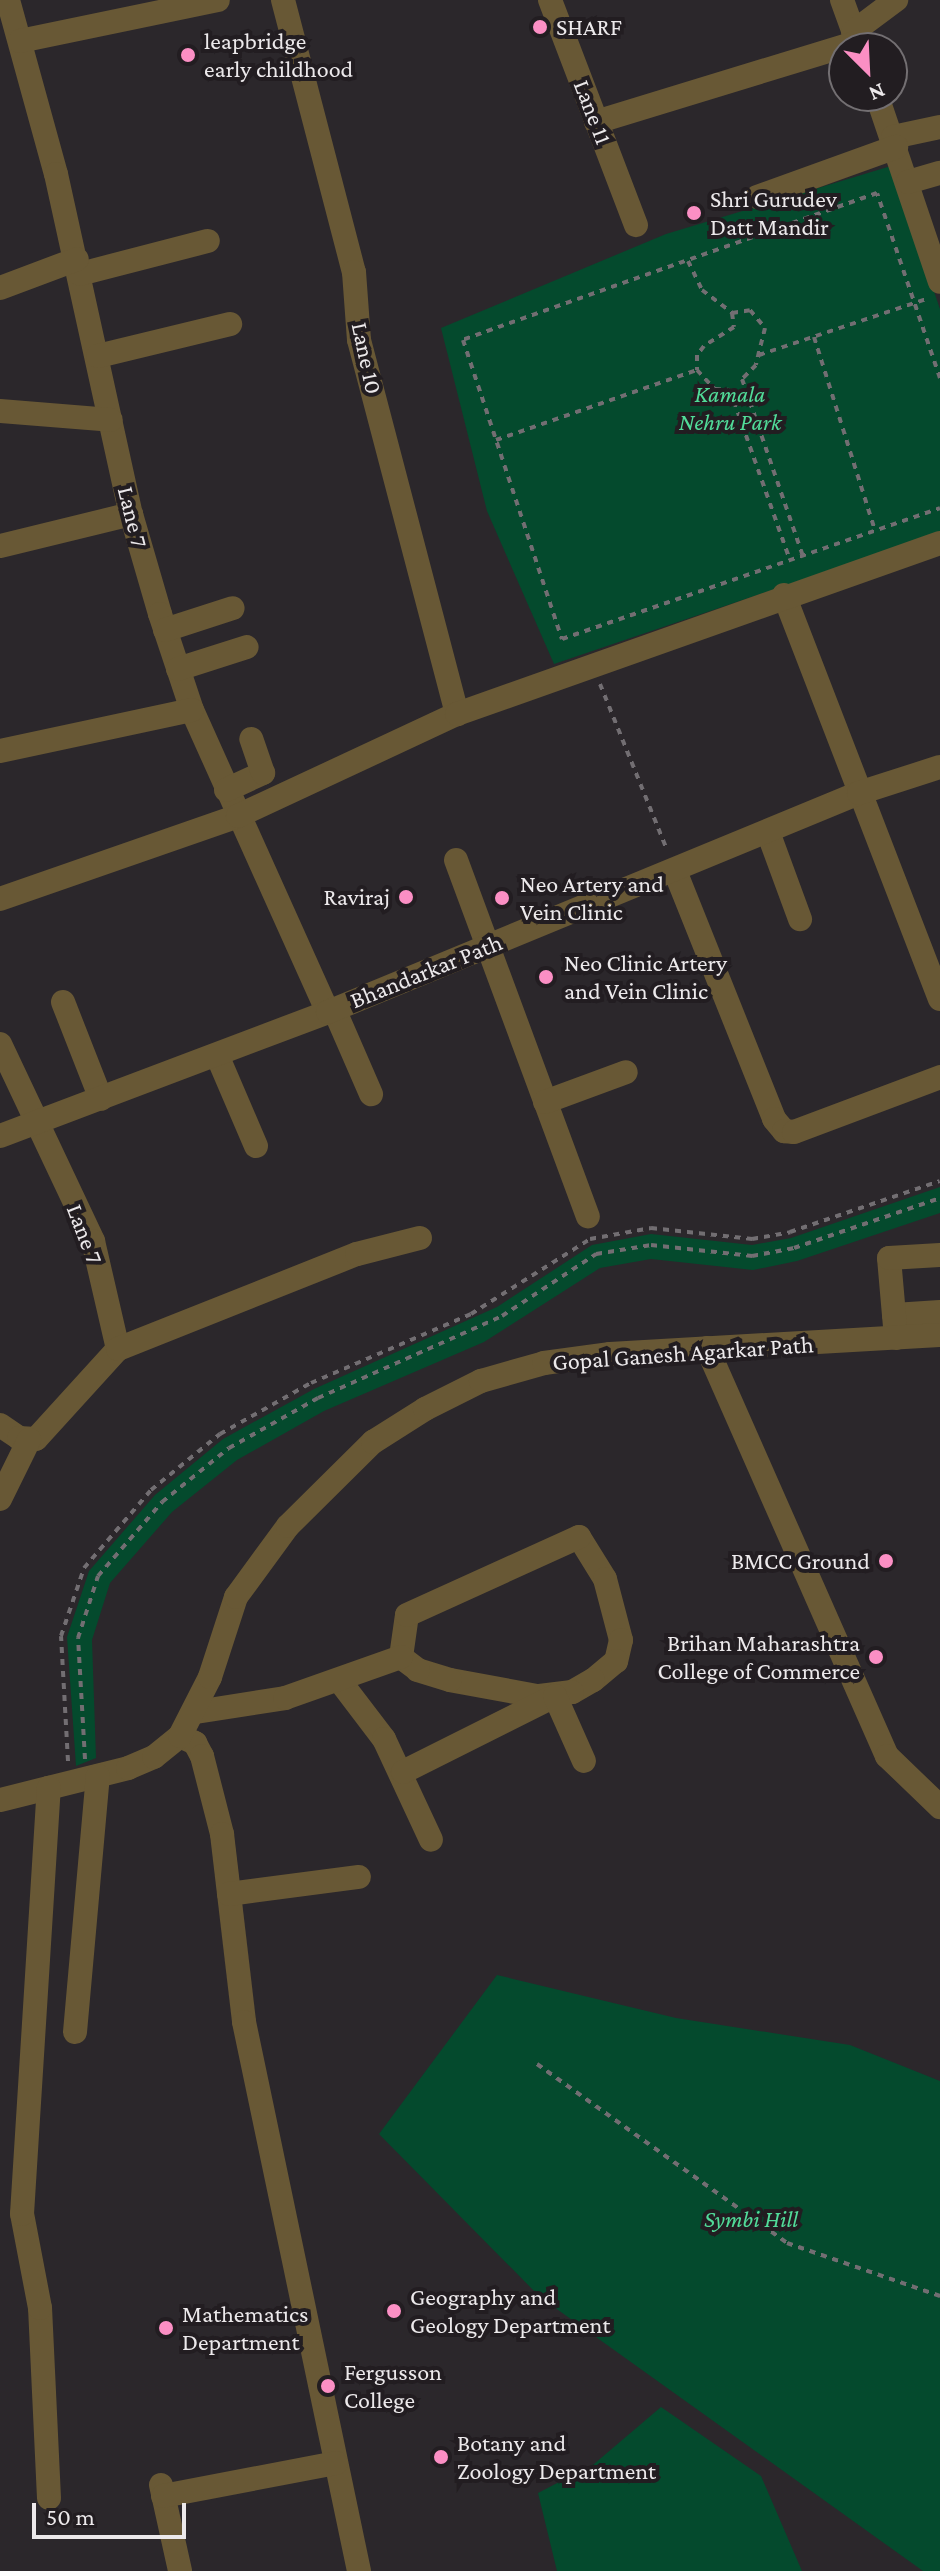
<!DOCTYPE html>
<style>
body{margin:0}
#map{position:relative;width:940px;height:2571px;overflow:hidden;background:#2b272b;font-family:"Crimson Pro",serif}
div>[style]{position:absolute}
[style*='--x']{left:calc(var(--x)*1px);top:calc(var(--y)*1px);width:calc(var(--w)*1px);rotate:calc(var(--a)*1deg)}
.green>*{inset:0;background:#044a2d}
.path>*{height:4px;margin-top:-2px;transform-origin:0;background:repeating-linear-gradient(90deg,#726e72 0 6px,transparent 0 12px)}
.minor>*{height:24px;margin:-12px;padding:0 12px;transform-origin:12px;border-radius:12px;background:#685835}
.dots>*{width:22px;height:22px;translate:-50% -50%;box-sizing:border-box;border:4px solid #221d21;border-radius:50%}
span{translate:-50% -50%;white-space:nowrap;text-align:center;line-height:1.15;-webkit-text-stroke:8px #221d21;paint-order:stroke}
.poi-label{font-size:24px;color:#ece9eb}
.left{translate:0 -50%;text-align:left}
.right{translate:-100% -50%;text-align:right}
.street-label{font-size:24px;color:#ece9eb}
.park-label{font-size:24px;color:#51dc99;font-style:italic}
.north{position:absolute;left:828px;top:32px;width:80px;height:80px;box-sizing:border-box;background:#221d21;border:2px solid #736f72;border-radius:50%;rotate:156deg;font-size:22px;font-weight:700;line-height:32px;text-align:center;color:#ece9eb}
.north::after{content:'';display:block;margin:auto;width:28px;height:36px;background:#fb8fc4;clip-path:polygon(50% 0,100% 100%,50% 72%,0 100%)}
.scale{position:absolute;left:32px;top:2503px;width:154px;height:36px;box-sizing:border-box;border:4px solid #ece9eb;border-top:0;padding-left:10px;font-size:24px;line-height:28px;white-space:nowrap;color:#ece9eb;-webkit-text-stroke:6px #221d21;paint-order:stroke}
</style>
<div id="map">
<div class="green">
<div style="clip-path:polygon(891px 166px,940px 309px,940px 533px,554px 664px,487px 511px,441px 328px,666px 234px)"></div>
<div style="clip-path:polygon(940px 1187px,940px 1213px,797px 1261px,753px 1270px,651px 1259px,600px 1268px,484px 1342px,324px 1411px,237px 1460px,172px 1512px,110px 1583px,92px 1640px,96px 1758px,76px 1766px,67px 1637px,89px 1571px,155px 1495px,223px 1439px,314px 1389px,497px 1307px,592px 1245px,651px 1234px,752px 1245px,791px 1238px)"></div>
<div style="clip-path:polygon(497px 1975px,676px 2018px,850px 2045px,940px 2081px,940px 2571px,923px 2571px,540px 2297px,379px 2134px)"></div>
<div style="clip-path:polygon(661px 2407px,761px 2476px,802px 2571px,557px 2571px,538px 2493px,594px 2464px)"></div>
</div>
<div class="path">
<div style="--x:688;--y:261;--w:32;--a:64"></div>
<div style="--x:702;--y:290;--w:38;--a:37"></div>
<div style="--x:732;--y:313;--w:14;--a:82"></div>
<div style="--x:734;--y:327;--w:36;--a:148"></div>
<div style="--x:704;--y:346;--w:11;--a:128"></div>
<div style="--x:697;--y:355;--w:15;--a:90"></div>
<div style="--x:697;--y:370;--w:26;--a:47"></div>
<div style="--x:715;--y:389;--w:15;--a:4"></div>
<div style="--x:730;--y:390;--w:180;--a:70.6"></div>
<div style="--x:732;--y:313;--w:18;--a:-9"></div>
<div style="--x:750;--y:310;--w:23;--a:50"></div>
<div style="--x:765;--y:328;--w:38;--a:104"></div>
<div style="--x:756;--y:365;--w:20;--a:135"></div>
<div style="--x:742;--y:379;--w:187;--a:71"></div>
<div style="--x:814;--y:337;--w:202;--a:72.5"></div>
<div style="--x:759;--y:355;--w:176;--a:-18.5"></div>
<div style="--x:940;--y:378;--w:195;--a:-108.8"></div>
<div style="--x:877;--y:193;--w:439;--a:160.5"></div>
<div style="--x:463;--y:340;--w:315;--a:71.7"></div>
<div style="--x:562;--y:639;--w:400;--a:-19.1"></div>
<div style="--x:496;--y:440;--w:213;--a:-19.2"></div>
<div style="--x:600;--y:684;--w:179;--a:68"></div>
<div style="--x:85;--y:1759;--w:121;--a:-93.3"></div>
<div style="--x:78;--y:1638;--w:65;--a:-72.1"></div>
<div style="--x:98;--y:1576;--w:98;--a:-49.1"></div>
<div style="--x:162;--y:1502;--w:86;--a:-38.9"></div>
<div style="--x:229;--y:1448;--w:102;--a:-29.3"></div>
<div style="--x:318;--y:1398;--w:201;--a:-24"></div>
<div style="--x:502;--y:1316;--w:113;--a:-33.4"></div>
<div style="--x:596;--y:1254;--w:56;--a:-9.3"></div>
<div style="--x:651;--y:1245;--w:102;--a:6.2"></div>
<div style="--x:752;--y:1256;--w:43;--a:-10.8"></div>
<div style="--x:794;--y:1248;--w:154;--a:-18.9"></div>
<div style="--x:68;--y:1761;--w:125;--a:-93.2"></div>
<div style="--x:61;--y:1636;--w:72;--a:-71.3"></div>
<div style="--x:84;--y:1568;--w:103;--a:-49.3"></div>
<div style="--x:151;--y:1490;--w:89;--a:-39.1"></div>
<div style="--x:220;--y:1434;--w:104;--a:-29.3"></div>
<div style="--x:311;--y:1383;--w:174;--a:-23.3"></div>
<div style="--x:471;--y:1314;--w:141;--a:-32.2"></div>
<div style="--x:590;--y:1239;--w:62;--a:-10.2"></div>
<div style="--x:651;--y:1228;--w:102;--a:6.2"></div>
<div style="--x:752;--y:1239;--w:39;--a:-10"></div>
<div style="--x:790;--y:1232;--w:158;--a:-18.8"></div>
<div style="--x:537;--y:2064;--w:307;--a:35.6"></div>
<div style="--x:787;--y:2243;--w:162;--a:19.1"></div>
</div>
<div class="minor">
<div style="--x:8;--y:0;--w:180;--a:74.6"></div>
<div style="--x:56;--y:174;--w:348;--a:77.6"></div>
<div style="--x:131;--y:514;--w:104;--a:73.8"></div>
<div style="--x:160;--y:614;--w:101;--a:71.6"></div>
<div style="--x:192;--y:710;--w:331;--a:65.8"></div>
<div style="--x:283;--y:0;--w:281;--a:75.4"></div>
<div style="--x:354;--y:272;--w:68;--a:85.8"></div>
<div style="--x:359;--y:340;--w:387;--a:75.3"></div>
<div style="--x:550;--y:0;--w:241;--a:69.1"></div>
<div style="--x:842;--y:0;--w:50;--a:70.1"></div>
<div style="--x:853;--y:32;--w:54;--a:-36.7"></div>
<div style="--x:20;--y:41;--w:202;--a:-11.7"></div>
<div style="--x:877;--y:96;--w:196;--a:71.3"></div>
<div style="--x:596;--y:122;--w:273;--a:-17"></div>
<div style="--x:893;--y:137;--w:48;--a:-12"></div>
<div style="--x:908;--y:182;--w:33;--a:-16"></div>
<div style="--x:757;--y:197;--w:148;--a:-19.8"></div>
<div style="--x:80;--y:274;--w:132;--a:-14.5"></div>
<div style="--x:0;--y:288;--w:82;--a:-20.6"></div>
<div style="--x:98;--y:356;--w:136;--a:-13.6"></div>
<div style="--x:0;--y:411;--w:111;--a:4.6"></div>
<div style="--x:0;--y:546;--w:135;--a:-13.7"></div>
<div style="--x:784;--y:595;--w:433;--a:68.9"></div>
<div style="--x:165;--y:630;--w:71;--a:-17.9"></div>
<div style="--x:178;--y:669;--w:72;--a:-17.7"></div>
<div style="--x:0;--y:751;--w:196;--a:-12.1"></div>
<div style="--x:226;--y:790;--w:41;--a:-24.7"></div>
<div style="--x:263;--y:773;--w:36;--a:-109"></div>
<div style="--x:768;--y:832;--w:93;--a:69.8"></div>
<div style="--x:456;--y:860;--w:380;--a:69.7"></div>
<div style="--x:675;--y:871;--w:267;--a:68.2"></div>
<div style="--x:774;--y:1119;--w:16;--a:50"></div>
<div style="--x:784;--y:1131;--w:10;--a:6"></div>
<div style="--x:794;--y:1132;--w:156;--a:-20.6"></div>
<div style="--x:0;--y:899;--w:252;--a:-19.2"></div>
<div style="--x:238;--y:816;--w:242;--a:-25"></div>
<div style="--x:457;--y:714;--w:512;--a:-19.5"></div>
<div style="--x:63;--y:1002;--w:104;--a:68.6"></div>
<div style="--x:334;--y:1009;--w:93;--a:66.5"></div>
<div style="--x:0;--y:1044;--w:218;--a:64.7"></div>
<div style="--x:93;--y:1241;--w:111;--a:77"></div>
<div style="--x:217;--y:1055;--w:99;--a:66.8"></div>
<div style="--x:545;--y:1102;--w:86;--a:-20.3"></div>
<div style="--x:0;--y:1136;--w:351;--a:-20.7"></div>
<div style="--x:328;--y:1012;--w:574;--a:-22.41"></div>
<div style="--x:859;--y:793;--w:85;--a:-17.8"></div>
<div style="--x:894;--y:1315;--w:46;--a:-3.7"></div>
<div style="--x:896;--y:1338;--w:80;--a:-95"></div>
<div style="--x:889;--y:1258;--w:51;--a:-3.4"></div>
<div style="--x:707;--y:1348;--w:446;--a:66.2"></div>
<div style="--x:887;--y:1756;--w:74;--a:43.9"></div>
<div style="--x:0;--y:1425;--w:23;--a:34"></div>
<div style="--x:19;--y:1438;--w:17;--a:3"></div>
<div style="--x:36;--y:1439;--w:122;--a:-47.7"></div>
<div style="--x:118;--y:1349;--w:257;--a:-21.7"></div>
<div style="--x:357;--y:1254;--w:65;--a:-14.3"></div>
<div style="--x:0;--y:1499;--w:66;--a:-63.8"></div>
<div style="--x:579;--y:1537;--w:49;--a:58.2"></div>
<div style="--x:605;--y:1579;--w:63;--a:75.3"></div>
<div style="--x:621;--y:1640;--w:22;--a:103"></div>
<div style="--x:616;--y:1661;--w:30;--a:140"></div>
<div style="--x:593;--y:1680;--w:24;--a:150"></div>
<div style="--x:572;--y:1692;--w:35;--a:173"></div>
<div style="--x:537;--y:1696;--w:88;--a:-169.6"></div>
<div style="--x:450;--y:1680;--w:34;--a:-163"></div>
<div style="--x:418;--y:1670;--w:21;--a:-143"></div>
<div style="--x:401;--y:1657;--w:42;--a:-81.9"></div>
<div style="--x:407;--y:1615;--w:189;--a:-24.4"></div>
<div style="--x:339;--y:1680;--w:74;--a:52.7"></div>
<div style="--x:384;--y:1739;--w:111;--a:65"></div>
<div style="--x:196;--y:1712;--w:90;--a:-8.9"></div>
<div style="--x:285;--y:1698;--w:123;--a:-19.5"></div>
<div style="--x:180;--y:1736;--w:17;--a:25"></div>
<div style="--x:195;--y:1743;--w:15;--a:62"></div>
<div style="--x:202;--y:1756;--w:81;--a:75.6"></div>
<div style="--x:222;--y:1834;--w:189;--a:83.3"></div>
<div style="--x:244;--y:2022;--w:561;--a:78.17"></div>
<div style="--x:403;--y:1772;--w:170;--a:-26.6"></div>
<div style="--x:555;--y:1696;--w:71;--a:66"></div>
<div style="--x:0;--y:1800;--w:132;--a:-14"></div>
<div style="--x:128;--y:1768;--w:28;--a:-23"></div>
<div style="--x:154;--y:1757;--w:33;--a:-39"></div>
<div style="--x:180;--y:1736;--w:66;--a:-63"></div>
<div style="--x:210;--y:1677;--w:84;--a:-72"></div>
<div style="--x:236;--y:1597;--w:88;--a:-53.8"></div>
<div style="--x:288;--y:1526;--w:120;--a:-44.7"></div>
<div style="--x:373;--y:1442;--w:62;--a:-32.4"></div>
<div style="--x:425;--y:1409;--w:63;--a:-26.6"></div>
<div style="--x:481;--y:1381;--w:66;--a:-15.9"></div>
<div style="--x:544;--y:1363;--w:67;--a:-7.8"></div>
<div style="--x:610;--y:1354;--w:331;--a:-3.3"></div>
<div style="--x:229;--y:1894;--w:131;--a:-7.5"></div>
<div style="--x:75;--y:2032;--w:257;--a:-84.9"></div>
<div style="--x:161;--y:2485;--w:88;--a:77.5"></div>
<div style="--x:163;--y:2496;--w:176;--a:-10.8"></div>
<div style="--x:49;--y:2498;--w:190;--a:-92.7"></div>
<div style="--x:40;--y:2308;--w:96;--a:-100.8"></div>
<div style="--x:22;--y:2214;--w:427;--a:-86.4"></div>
</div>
<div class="dots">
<div style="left:540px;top:27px;background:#fb8fc4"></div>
<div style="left:188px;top:55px;background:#fb8fc4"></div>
<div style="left:694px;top:213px;background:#fb8fc4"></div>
<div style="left:406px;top:897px;background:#fb8fc4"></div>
<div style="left:502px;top:898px;background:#fb8fc4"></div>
<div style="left:546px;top:977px;background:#fb8fc4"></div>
<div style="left:886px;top:1561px;background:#fb8fc4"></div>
<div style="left:876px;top:1657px;background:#fb8fc4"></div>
<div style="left:394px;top:2311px;background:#fb8fc4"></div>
<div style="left:166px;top:2328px;background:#fb8fc4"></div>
<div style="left:328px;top:2386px;background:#fb8fc4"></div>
<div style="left:441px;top:2457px;background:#fb8fc4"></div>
</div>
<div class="poi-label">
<span class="left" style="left:556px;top:27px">SHARF</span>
<span class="left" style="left:204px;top:55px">leapbridge<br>early childhood</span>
<span class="left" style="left:710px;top:213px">Shri Gurudev<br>Datt Mandir</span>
<span class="left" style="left:520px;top:898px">Neo Artery and<br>Vein Clinic</span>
<span class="right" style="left:390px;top:897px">Raviraj</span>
<span class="left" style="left:564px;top:977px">Neo Clinic Artery<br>and Vein Clinic</span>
<span class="right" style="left:870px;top:1561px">BMCC Ground</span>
<span class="right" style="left:860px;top:1657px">Brihan Maharashtra<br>College of Commerce</span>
<span class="left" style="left:410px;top:2311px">Geography and<br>Geology Department</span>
<span class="left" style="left:182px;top:2328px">Mathematics<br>Department</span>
<span class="left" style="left:344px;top:2386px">Fergusson<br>College</span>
<span class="left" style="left:457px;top:2457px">Botany and<br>Zoology Department</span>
</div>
<div class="street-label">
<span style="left:593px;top:112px;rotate:69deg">Lane 11</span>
<span style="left:367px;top:358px;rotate:78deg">Lane 10</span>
<span style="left:133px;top:517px;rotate:76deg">Lane 7</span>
<span style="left:426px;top:971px;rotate:-22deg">Bhandarkar Path</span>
<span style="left:85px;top:1234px;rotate:69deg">Lane 7</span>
<span style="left:683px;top:1353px;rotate:-4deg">Gopal Ganesh Agarkar Path</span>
</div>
<div class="park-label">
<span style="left:730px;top:408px">Kamala<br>Nehru Park</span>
<span style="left:751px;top:2219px">Symbi Hill</span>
</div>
<div class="north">N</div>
<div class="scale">50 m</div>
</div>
